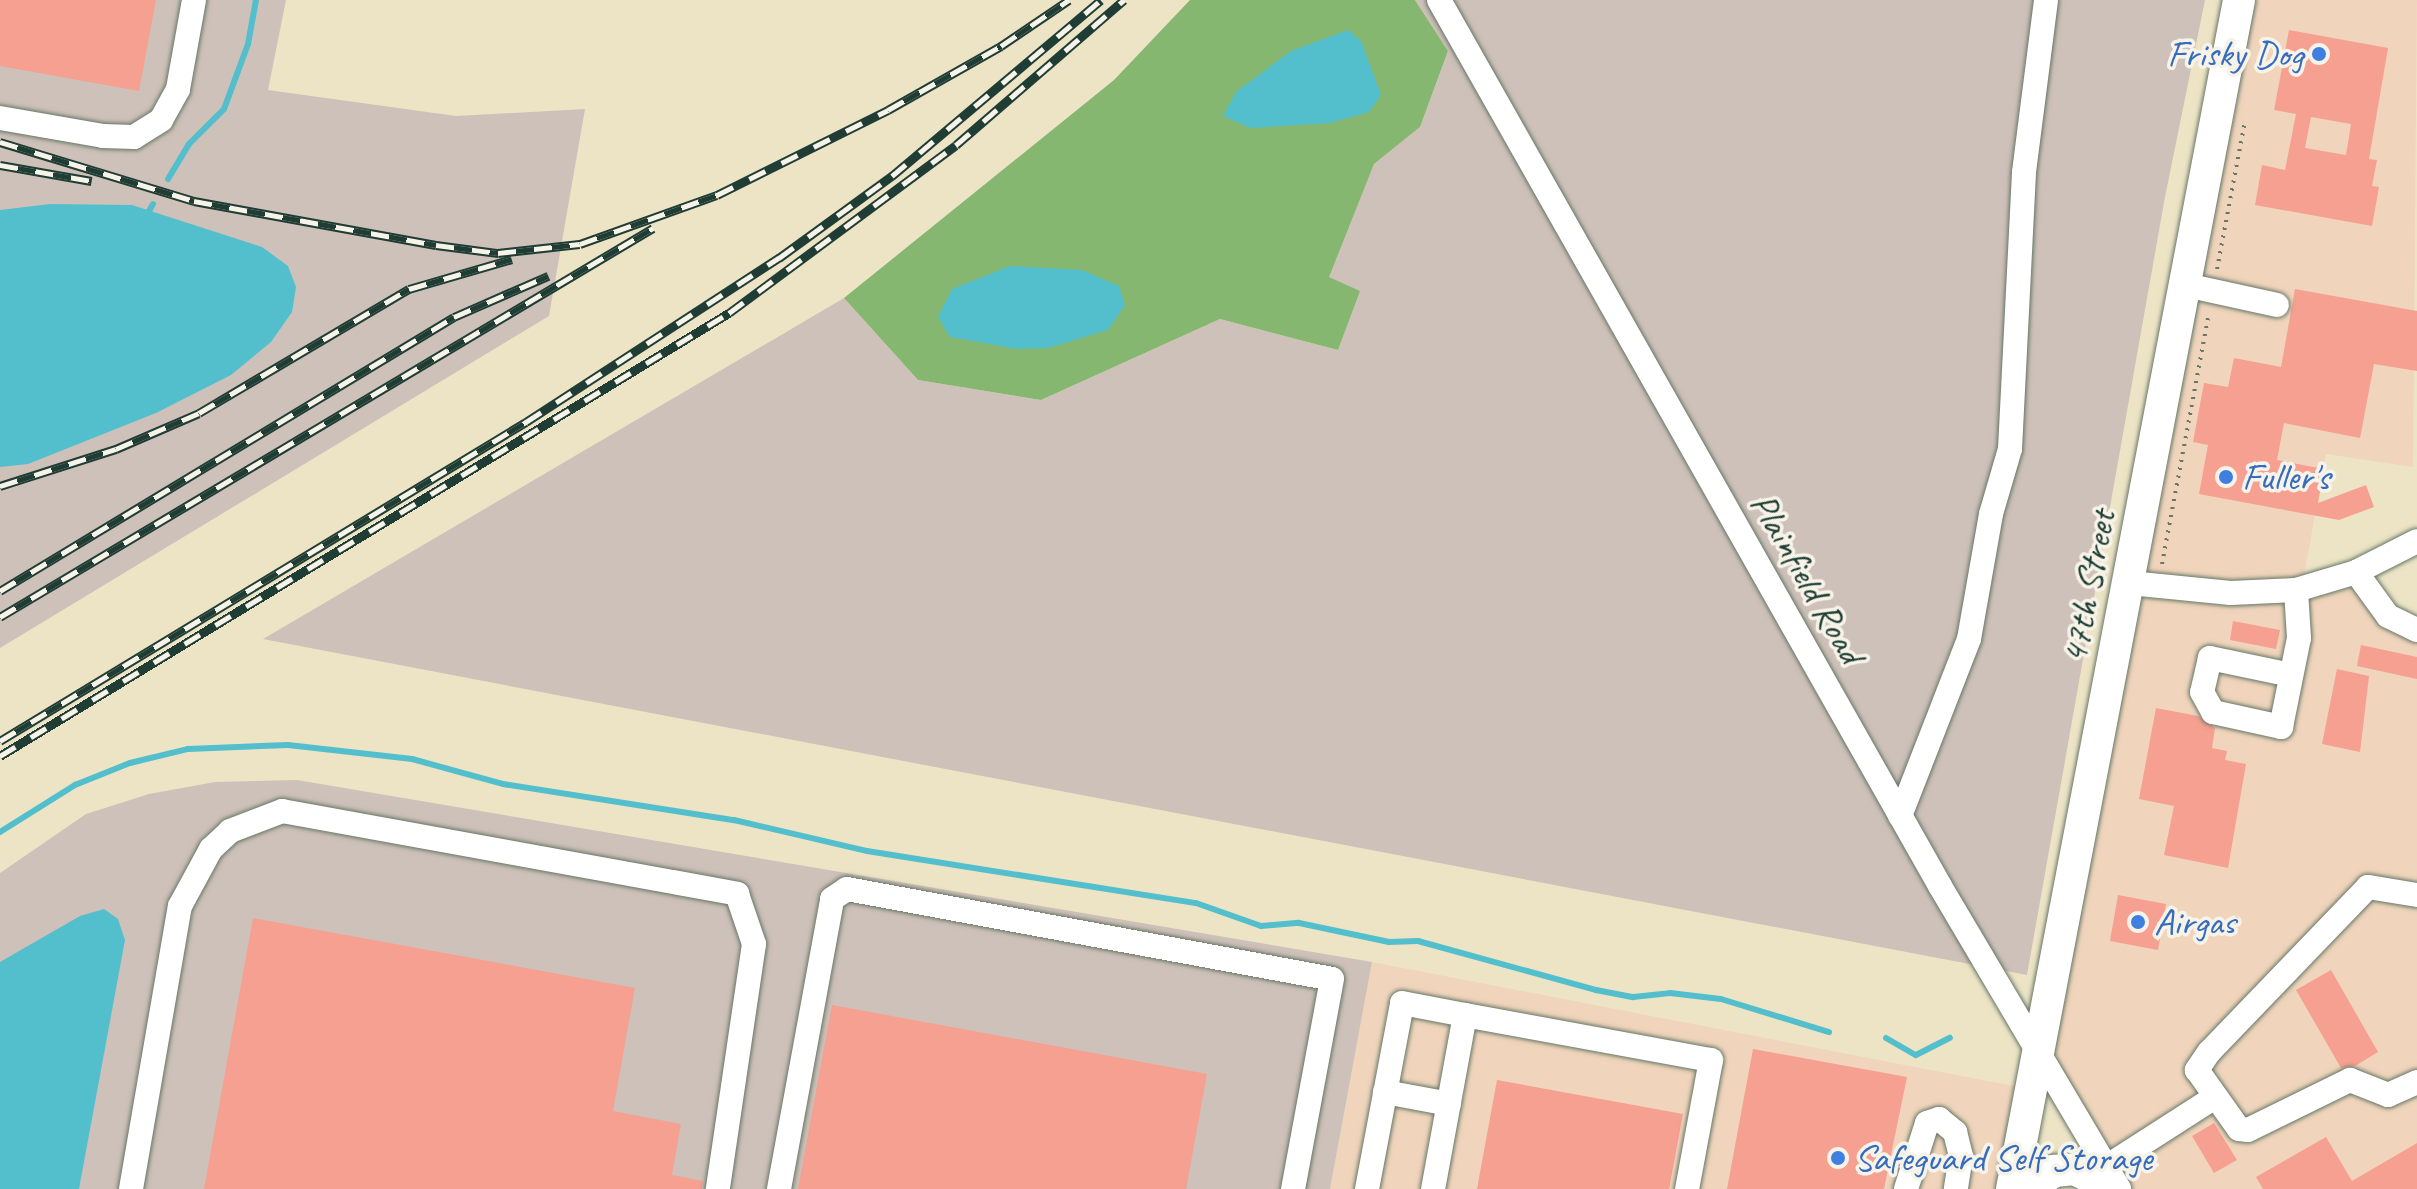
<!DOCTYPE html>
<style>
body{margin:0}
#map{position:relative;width:2417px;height:1189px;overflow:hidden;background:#ede4c6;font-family:Caveat,sans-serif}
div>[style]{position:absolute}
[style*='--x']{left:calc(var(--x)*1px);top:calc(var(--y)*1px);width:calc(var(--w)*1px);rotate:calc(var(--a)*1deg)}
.built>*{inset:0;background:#f0d5bc}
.industrial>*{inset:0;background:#cec1b9}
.forest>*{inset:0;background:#86b771}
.water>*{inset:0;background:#53bfcd}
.stream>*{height:6px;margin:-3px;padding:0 3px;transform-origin:3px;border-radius:3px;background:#53bfcd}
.building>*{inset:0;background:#f5a091}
.path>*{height:4px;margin-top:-2px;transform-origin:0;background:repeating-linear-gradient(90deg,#677767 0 2px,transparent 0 8px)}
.roads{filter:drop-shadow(0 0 2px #677767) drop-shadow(0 0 2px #677767)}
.minor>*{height:24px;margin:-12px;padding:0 12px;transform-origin:12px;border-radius:12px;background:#fff}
.major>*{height:32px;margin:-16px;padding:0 16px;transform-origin:16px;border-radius:16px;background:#fff}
.rail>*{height:9px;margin-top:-4.5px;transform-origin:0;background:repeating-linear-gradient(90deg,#f7f3e8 0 18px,#1f3d34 0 36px);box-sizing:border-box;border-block:2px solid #1f3d34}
.dots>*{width:22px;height:22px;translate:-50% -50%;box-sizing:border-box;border:4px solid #f7f3e8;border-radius:50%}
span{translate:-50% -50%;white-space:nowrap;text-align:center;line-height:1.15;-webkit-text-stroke:7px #f7f3e8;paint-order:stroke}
.shop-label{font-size:38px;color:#366cbe}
.right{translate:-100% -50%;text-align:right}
.left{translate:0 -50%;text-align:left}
.street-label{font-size:38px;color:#1f3d34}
</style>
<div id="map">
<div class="built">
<div style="clip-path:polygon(2247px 0,2417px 0,2413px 467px,2326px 454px,2303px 582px,2138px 577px)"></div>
<div style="clip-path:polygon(2353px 579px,2417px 640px,2417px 1189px,2130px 1189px,2047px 1047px,2135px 590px)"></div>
<div style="clip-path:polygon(1372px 962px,2024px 1088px,2005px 1189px,1330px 1189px)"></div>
</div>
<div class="industrial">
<div style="clip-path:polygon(0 0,286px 0,268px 90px,456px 116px,585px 109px,549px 316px,0 648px)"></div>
<div style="clip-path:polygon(1415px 0,2205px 0,2165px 197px,2027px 975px,263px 639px,844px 298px,918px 380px,1041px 400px,1220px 319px,1338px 350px,1359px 291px,1328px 277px,1374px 164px,1420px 127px,1448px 51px)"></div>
<div style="clip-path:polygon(297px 780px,1372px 962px,1330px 1189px,0 1189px,0 873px,86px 814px,149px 794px,215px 782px)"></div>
</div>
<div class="forest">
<div style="clip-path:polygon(1190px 0,1415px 0,1448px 51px,1420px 127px,1374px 164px,1329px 277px,1360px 291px,1338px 350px,1220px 319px,1041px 400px,918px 380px,844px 298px,1114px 80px)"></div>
</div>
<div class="water">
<div style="clip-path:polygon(1348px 30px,1361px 41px,1381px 95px,1369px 112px,1330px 123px,1250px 128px,1223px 116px,1236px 92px,1291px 51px)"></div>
<div style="clip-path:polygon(50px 204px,132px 205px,262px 247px,288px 266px,296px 287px,292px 312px,271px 342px,231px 375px,156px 413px,28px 464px,0 467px,0 210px)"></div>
<div style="clip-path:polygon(1010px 266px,1082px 270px,1119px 286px,1125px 305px,1108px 330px,1048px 348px,1017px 349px,950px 337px,938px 317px,952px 289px)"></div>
<div style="clip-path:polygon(104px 909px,118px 919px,125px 940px,79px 1189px,0 1189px,0 962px,80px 916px)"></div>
</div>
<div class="stream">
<div style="--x:168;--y:179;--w:41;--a:-59"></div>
<div style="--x:189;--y:144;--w:49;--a:-45"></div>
<div style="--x:224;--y:109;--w:69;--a:-69.7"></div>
<div style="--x:248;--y:44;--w:45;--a:-79.7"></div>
<div style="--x:149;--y:211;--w:8;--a:-60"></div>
<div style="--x:0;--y:832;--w:89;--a:-32.1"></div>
<div style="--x:75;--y:785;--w:59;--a:-21.8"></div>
<div style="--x:130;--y:763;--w:60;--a:-13.6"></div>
<div style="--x:188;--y:749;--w:100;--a:-2.3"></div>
<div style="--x:288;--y:745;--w:125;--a:6.4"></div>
<div style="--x:412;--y:759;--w:94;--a:15.4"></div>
<div style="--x:503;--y:784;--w:234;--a:8.9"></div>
<div style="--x:734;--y:820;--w:137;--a:13.1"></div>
<div style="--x:867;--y:851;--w:333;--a:9"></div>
<div style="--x:1196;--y:903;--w:69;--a:19.5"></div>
<div style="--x:1261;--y:926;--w:38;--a:-5"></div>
<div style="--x:1299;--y:923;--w:92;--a:11.9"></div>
<div style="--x:1389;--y:942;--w:29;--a:-2"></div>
<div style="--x:1418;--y:941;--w:185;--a:15.4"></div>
<div style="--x:1596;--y:990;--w:38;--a:11"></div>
<div style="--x:1633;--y:997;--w:37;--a:-6"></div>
<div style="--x:1670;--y:993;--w:51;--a:6.7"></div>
<div style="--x:1721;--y:999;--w:113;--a:17"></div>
<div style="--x:1886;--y:1038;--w:34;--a:30"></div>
<div style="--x:1916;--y:1055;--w:38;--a:-27"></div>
</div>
<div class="building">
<div style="clip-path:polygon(0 0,156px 0,139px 91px,0 66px)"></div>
<div style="clip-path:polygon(evenodd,2289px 30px,2388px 48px,2369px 159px,2377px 160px,2372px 186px,2379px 187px,2372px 226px,2255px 205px,2262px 165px,2285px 170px,2296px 114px,2274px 110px,2289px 30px,2311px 117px,2351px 124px,2346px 155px,2305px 148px,2311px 117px)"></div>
<div style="clip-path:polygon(2295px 289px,2417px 311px,2417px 371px,2374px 364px,2360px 438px,2284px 423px,2277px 460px,2324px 469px,2318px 503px,2366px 485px,2374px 507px,2339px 520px,2199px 494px,2208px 445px,2193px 442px,2204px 383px,2228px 387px,2234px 358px,2281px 367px)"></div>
<div style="clip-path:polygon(2233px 621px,2280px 630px,2276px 649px,2230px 640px)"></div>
<div style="clip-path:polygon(2361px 645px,2417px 657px,2417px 679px,2357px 666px)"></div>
<div style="clip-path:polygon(2337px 669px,2369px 676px,2360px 752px,2322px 744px)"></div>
<div style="clip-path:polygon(2156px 708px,2198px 716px,2215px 728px,2212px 748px,2227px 751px,2225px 760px,2246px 764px,2228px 868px,2164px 855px,2174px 806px,2139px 799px)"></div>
<div style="clip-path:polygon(2118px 895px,2166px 904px,2158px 950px,2110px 941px)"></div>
<div style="clip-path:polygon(253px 918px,635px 988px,613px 1111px,681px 1124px,672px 1175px,703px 1181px,702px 1189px,204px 1189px)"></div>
<div style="clip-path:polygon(2331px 970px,2378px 1052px,2355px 1066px,2341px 1068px,2296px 990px)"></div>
<div style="clip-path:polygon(832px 1005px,1207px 1074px,1186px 1189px,798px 1189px)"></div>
<div style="clip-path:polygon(1753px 1049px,1907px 1077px,1884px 1189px,1727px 1189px)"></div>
<div style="clip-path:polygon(1497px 1080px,1683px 1114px,1669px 1189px,1477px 1189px)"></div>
<div style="clip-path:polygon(2214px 1123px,2237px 1160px,2214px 1173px,2192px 1136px)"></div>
<div style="clip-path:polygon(2326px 1137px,2352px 1181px,2417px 1143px,2417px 1189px,2263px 1189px,2256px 1177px)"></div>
</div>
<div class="path">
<div style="--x:2217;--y:269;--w:151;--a:-79.3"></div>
<div style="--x:2162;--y:564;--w:255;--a:-79.4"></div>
</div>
<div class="roads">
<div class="minor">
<div style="--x:1439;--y:0;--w:1018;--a:60.51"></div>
<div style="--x:1940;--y:886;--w:352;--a:59.4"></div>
<div style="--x:0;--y:118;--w:105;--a:9.9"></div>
<div style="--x:103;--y:136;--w:31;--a:2"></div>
<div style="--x:134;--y:137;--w:32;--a:-32"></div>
<div style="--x:161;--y:120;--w:35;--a:-61"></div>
<div style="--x:178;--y:89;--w:90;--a:-79.8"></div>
<div style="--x:2186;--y:285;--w:93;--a:12.4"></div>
<div style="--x:2356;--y:572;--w:54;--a:54"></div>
<div style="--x:2388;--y:616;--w:32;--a:26"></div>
<div style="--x:2130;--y:583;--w:101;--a:5.7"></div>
<div style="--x:2231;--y:593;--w:65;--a:-2.6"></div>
<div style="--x:2296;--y:590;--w:63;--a:-16.7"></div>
<div style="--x:2356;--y:572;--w:68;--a:-26.9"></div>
<div style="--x:2291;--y:675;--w:83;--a:-168.1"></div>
<div style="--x:2210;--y:658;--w:35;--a:103"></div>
<div style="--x:2202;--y:692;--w:23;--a:61"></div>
<div style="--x:2213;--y:712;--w:70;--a:12.4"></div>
<div style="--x:2281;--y:727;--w:91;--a:-78.6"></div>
<div style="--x:2299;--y:638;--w:48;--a:-93.6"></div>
<div style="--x:1900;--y:816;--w:190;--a:-68.7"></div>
<div style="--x:1969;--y:639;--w:127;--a:-80"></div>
<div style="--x:1991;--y:514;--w:68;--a:-73.7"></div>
<div style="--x:2010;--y:449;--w:277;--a:-87.1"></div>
<div style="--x:2024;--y:172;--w:173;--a:-82.7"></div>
<div style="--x:2417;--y:895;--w:50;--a:-170.7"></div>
<div style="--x:2368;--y:887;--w:229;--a:133.9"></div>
<div style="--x:2209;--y:1052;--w:22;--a:124"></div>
<div style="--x:2197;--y:1070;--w:72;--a:54.6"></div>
<div style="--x:2239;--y:1129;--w:9;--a:6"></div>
<div style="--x:2248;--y:1130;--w:114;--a:-26.1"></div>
<div style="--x:2350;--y:1080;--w:41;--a:21.5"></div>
<div style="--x:2388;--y:1095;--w:32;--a:-24"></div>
<div style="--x:1465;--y:1015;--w:250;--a:10.4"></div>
<div style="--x:1711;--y:1060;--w:131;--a:100.5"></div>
<div style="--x:1385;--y:1092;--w:65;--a:10.6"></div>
<div style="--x:2106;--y:1167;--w:130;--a:-32.7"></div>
<div style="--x:131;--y:1189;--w:287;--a:-80.2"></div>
<div style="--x:180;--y:906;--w:65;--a:-61.5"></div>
<div style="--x:211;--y:849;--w:26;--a:-43"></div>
<div style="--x:230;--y:831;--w:56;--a:-21"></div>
<div style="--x:282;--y:811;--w:463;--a:10.3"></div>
<div style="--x:737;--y:894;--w:53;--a:71.2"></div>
<div style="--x:754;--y:944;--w:248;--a:98.4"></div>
<div style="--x:779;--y:1189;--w:295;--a:-79.6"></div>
<div style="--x:832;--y:899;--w:18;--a:-34"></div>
<div style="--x:847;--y:889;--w:493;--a:10.5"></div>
<div style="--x:1332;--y:979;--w:214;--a:100.5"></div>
<div style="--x:1367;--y:1189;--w:189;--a:-79.3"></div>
<div style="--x:1402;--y:1003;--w:64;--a:10.8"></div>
<div style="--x:1465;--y:1015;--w:177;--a:100.4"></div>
<div style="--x:1906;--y:1189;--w:69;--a:-72.3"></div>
<div style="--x:1927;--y:1123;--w:13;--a:-18"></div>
<div style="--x:1939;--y:1119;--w:21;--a:39"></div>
<div style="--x:1955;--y:1132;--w:25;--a:76"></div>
<div style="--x:1961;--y:1156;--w:33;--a:99"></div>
</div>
<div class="major">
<div style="--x:2012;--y:1189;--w:1210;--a:-79.19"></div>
<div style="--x:2029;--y:1189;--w:31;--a:-36"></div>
<div style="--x:2054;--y:1171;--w:21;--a:-5"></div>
<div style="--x:2075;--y:1169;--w:43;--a:27.8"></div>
</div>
</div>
<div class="rail">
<div style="--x:0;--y:142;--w:203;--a:16.9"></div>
<div style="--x:194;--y:201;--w:246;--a:10.3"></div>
<div style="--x:436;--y:245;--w:63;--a:7.4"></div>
<div style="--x:498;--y:253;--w:82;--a:-6.3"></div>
<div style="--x:580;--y:244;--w:145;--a:-19.7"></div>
<div style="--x:717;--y:195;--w:191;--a:-26.4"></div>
<div style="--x:888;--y:110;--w:130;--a:-29.5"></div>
<div style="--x:1001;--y:46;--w:82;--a:-34.1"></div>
<div style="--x:0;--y:165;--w:93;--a:9.9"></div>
<div style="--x:0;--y:486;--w:122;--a:-17.7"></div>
<div style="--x:116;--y:449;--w:90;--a:-23.4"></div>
<div style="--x:199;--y:413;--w:244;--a:-30.6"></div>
<div style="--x:409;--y:289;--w:107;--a:-16.2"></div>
<div style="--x:0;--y:591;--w:530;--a:-31.11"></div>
<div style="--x:454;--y:317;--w:103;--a:-23.6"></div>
<div style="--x:0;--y:617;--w:760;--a:-30.78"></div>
<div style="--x:0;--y:741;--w:615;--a:-31.24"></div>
<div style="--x:526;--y:422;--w:302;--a:-33"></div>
<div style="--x:779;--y:258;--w:140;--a:-36"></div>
<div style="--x:892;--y:176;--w:273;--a:-40.1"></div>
<div style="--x:0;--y:756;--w:853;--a:-31.29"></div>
<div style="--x:729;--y:313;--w:282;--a:-36.5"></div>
<div style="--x:956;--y:145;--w:222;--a:-40.8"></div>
</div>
<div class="dots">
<div style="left:2319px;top:54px;background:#3f7fe0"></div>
<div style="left:2226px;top:477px;background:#3f7fe0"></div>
<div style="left:2138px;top:922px;background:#3f7fe0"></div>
<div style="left:1838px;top:1158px;background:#3f7fe0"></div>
</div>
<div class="shop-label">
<span class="right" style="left:2303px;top:54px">Frisky Dog</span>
<span class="left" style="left:2242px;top:477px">Fuller's</span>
<span class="left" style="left:2154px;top:922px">Airgas</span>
<span class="left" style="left:1854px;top:1158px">Safeguard Self Storage</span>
</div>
<div class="street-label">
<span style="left:1807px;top:578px;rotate:60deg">Plainfield Road</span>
<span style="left:2088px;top:587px;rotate:-79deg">47th Street</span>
</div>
</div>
